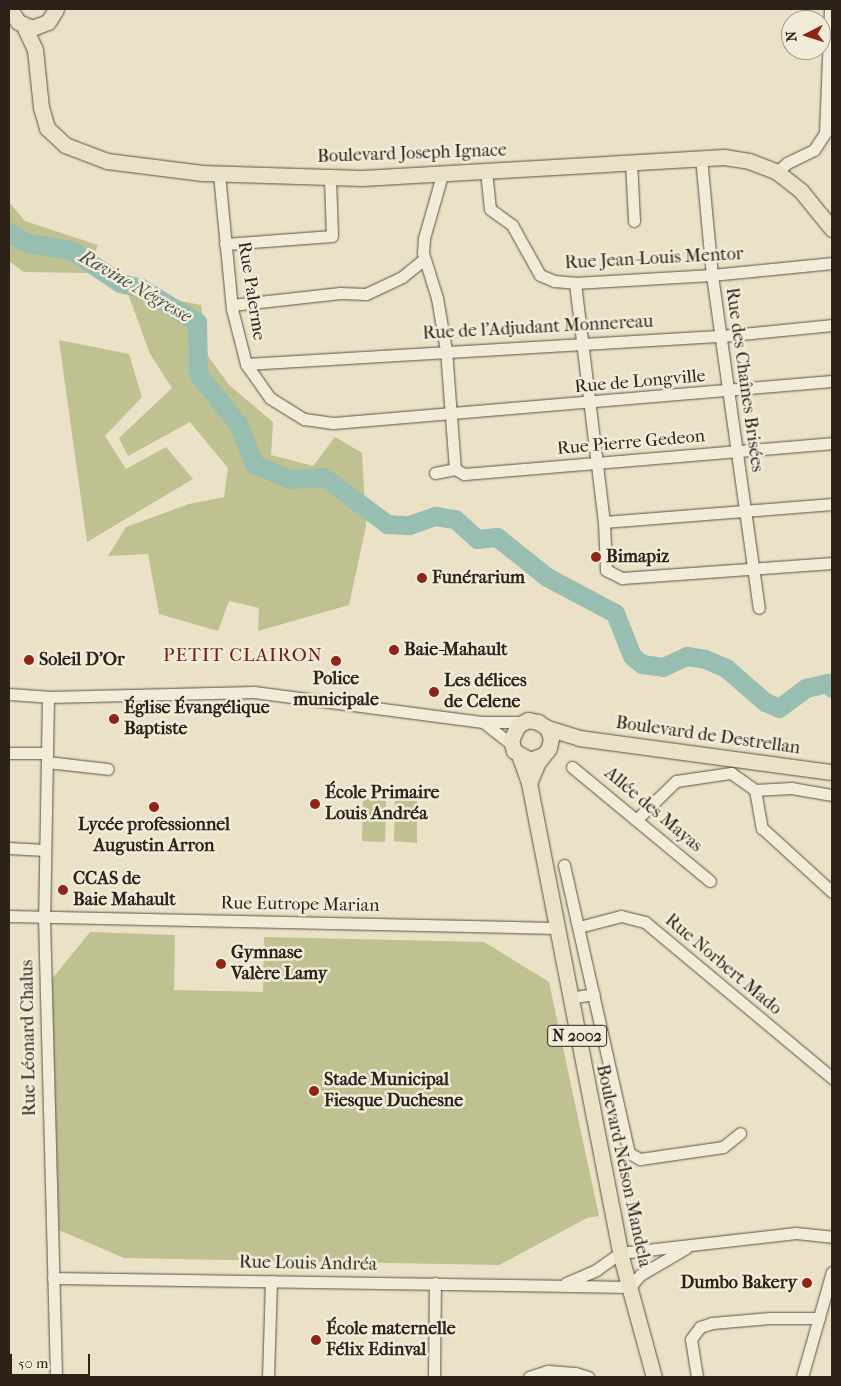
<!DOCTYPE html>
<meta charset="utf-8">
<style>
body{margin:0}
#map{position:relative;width:841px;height:1386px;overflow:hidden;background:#eae1c6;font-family:"IM FELL French Canon",serif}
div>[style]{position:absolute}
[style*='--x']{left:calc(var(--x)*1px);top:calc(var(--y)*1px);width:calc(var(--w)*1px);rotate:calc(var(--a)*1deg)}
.green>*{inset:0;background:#bfc190}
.river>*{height:19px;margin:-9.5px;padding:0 9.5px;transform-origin:9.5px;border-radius:9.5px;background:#98beb2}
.roads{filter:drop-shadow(0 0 1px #5c5243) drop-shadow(0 0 1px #5c5243)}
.minor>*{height:11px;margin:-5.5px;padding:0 5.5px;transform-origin:5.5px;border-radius:5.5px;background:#f1ecda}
.major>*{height:15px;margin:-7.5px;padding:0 7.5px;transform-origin:7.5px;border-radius:7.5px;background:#eae1c6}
.dots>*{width:14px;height:14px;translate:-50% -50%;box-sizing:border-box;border:2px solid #f1ecda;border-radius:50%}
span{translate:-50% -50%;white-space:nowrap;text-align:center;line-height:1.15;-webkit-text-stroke:5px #f1ecda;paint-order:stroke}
.shield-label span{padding:1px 4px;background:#f1ecda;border:1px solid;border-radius:4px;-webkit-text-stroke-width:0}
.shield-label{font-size:16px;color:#2c2217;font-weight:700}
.street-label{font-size:18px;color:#2c2217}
.poi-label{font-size:18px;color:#2c2217;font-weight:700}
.left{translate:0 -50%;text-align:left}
.right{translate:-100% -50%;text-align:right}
.water-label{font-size:19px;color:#4c5146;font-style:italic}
.neighbourhood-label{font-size:19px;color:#7a1f14;letter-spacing:1px}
.frame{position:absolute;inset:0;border:10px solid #2c2217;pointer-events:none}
.north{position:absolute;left:781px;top:10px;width:50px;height:50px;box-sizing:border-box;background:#f1ecda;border:1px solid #a29b8c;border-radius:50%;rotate:265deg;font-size:14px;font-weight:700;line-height:20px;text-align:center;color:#2c2217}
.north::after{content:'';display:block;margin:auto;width:18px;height:22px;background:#8f2418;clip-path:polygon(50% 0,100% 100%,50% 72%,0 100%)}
.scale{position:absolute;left:10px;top:1354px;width:80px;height:22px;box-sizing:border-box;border:2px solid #2c2217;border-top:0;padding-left:6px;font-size:15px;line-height:18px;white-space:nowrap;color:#2c2217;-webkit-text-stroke:4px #f1ecda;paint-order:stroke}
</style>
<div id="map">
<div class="green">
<div style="clip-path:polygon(9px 202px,25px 221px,98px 245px,86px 273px,24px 272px,9px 261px)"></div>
<div style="clip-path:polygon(127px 291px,201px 305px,208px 356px,229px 385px,273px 422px,271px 455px,313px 466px,335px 437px,362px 453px,366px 526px,349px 605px,258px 631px,259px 608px,229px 601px,218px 631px,159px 614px,148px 554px,108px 556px,126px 527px,189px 504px,224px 497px,228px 468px,190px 422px,128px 456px,119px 438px,172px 388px,150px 354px)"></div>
<div style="clip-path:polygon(59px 340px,129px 354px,142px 397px,105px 436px,126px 469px,166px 447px,193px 479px,87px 542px)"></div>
<div style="clip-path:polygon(363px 798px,386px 799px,385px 842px,362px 841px)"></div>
<div style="clip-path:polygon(395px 800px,417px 801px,417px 843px,394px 841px)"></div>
<div style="clip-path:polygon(90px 932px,175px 935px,174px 990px,263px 992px,264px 937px,484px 942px,549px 982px,599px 1216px,587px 1218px,499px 1265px,124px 1258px,59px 1230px,52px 979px)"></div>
</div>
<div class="river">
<div style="--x:9;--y:232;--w:21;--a:31"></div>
<div style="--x:27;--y:243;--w:45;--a:9"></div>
<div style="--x:71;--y:250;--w:59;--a:34"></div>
<div style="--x:120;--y:283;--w:22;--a:13"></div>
<div style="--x:141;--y:288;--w:66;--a:31.3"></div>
<div style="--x:197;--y:322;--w:52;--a:88.9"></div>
<div style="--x:198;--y:374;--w:65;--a:51.2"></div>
<div style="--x:239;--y:425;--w:42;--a:69"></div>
<div style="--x:254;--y:464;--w:38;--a:23"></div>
<div style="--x:289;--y:479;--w:35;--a:-3"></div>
<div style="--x:324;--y:477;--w:79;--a:36.7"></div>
<div style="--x:387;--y:524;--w:22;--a:3"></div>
<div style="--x:409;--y:525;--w:28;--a:-19"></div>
<div style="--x:435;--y:516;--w:20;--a:9"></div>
<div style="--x:455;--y:519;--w:30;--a:42"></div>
<div style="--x:477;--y:539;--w:20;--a:-6"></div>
<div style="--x:497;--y:537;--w:64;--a:38.7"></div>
<div style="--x:547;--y:577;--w:77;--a:27.9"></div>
<div style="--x:615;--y:613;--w:46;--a:68.4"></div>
<div style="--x:632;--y:656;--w:13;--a:39"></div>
<div style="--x:642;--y:664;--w:21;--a:8"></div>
<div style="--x:663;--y:667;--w:26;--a:-25"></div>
<div style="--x:687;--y:656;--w:18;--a:9"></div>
<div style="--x:705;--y:659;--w:23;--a:23"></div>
<div style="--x:726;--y:668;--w:52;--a:41.1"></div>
<div style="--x:765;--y:702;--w:15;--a:23"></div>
<div style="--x:779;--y:708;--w:34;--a:-37"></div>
<div style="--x:806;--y:688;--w:23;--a:-13"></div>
<div style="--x:828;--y:683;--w:6;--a:51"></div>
</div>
<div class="roads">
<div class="minor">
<div style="--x:701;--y:157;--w:119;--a:84.7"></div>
<div style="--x:712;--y:275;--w:336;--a:82"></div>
<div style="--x:631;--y:161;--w:60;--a:87.1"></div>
<div style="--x:486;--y:171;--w:38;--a:84"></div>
<div style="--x:490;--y:209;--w:27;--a:36"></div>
<div style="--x:512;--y:225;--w:57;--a:60.8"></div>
<div style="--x:540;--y:275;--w:15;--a:23"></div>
<div style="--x:554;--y:281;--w:21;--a:5"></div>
<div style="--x:575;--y:283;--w:137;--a:-3.3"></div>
<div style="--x:712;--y:275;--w:121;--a:-5.7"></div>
<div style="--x:777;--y:172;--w:13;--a:-42"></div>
<div style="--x:787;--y:163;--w:30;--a:-26"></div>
<div style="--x:814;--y:150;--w:20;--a:-57"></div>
<div style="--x:825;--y:133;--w:124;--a:-87.7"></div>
<div style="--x:219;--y:174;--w:136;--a:84.5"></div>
<div style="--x:232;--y:309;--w:57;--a:75.7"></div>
<div style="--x:246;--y:364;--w:42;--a:54.8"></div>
<div style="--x:270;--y:398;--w:40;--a:32"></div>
<div style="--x:304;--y:419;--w:29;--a:8"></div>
<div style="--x:333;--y:423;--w:501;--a:-4.81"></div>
<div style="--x:442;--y:175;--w:66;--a:105.9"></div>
<div style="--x:424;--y:238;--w:15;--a:94"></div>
<div style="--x:423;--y:253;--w:47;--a:72.7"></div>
<div style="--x:437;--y:298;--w:53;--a:80.2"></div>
<div style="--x:446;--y:350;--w:119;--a:85.7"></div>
<div style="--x:225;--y:244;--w:107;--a:-4.3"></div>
<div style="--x:332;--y:236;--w:58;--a:-92"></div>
<div style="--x:575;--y:283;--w:241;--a:83.1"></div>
<div style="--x:604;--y:522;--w:48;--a:87.6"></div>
<div style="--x:606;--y:570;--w:18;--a:27"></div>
<div style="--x:622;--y:578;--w:211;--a:-4.1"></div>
<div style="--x:232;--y:305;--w:109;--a:-6.3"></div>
<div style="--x:340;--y:293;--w:26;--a:2"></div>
<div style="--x:366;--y:294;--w:40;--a:-25"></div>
<div style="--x:402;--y:277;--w:28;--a:-39"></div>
<div style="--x:246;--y:364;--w:477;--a:-3.4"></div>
<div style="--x:722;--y:336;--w:111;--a:-5.7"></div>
<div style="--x:435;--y:473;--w:20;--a:-11"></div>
<div style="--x:455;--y:469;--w:10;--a:29"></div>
<div style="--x:464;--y:474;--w:369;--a:-4.8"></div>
<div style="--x:604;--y:522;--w:229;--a:-4.5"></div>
<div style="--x:9;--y:694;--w:39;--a:4"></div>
<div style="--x:48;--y:697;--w:206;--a:-1.4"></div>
<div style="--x:254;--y:692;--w:231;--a:7.5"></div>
<div style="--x:483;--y:722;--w:40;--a:0"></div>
<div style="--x:48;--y:697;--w:221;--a:91"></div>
<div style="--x:44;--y:918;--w:459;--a:88.5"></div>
<div style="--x:483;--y:722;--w:37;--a:38"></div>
<div style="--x:9;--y:753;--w:38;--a:0"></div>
<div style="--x:47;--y:762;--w:61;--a:6.5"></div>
<div style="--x:572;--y:767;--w:179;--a:39.6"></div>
<div style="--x:731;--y:773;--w:29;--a:35"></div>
<div style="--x:755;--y:790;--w:36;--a:-3"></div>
<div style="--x:791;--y:788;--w:42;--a:9.7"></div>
<div style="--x:755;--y:790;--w:39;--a:80"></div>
<div style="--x:762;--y:828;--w:95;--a:42.4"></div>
<div style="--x:636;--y:820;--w:56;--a:-44.3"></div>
<div style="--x:676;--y:781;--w:56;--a:-8.3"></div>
<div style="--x:9;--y:848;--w:36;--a:3"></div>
<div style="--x:564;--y:865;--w:295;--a:77.3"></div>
<div style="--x:629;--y:1153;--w:13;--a:29"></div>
<div style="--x:640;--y:1159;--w:84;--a:-8.2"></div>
<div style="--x:723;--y:1147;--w:22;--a:-39"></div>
<div style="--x:9;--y:916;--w:546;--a:1.26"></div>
<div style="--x:579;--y:927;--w:43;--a:-14.7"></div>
<div style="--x:621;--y:916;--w:25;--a:14"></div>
<div style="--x:645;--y:922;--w:244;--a:39.8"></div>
<div style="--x:569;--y:998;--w:25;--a:-9"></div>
<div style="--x:53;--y:1278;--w:577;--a:0.89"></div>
<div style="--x:630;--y:1287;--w:16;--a:-50"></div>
<div style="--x:640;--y:1275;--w:53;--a:-30.4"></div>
<div style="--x:566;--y:1283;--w:33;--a:-23"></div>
<div style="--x:596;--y:1270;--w:29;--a:-35"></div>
<div style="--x:620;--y:1253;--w:177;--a:-6.5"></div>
<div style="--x:796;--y:1233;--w:36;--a:6"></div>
<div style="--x:268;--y:1377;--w:96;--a:-88.2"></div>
<div style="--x:434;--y:1377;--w:94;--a:-89.4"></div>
<div style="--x:529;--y:1377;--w:20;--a:-18"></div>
<div style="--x:548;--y:1371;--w:27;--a:4"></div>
<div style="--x:575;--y:1373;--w:14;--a:17"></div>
<div style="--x:697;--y:1377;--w:38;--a:-99"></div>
<div style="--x:691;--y:1339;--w:15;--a:-53"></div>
<div style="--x:700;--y:1327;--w:13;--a:-18"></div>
<div style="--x:712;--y:1323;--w:58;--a:-4.9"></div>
<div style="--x:770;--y:1318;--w:49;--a:0"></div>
<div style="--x:802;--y:1377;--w:109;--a:-74.1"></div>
</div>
<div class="major">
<div style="--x:10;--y:9;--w:15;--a:58"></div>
<div style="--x:18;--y:22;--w:15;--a:23"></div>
<div style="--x:32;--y:28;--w:17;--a:-21"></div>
<div style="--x:48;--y:22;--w:15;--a:-58"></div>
<div style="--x:24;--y:26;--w:26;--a:65"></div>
<div style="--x:35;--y:50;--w:57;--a:84"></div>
<div style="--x:41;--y:107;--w:22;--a:74"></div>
<div style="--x:47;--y:128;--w:25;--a:43"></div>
<div style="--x:65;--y:145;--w:45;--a:20.9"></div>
<div style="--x:107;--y:161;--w:96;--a:7.2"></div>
<div style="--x:202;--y:173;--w:160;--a:1.8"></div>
<div style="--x:362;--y:178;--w:363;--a:-3.3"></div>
<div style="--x:724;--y:157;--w:25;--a:9"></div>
<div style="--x:749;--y:161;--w:30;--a:21"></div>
<div style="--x:777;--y:172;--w:31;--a:38"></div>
<div style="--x:801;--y:191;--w:49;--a:50.8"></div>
<div style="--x:547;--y:728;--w:34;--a:17"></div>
<div style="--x:579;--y:738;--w:255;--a:7.7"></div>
<div style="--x:519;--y:755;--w:30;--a:70"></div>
<div style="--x:529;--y:783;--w:479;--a:79"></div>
<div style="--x:620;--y:1253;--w:129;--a:74.7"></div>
<div style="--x:529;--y:783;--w:23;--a:-67"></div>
<div style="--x:538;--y:762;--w:13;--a:-51"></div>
<div style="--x:546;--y:752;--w:5;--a:-53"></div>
<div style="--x:549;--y:748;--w:10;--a:-79"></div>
<div style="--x:551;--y:738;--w:11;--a:-112"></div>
<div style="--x:547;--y:728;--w:11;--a:-146"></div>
<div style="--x:538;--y:722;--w:10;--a:-169"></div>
<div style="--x:528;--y:720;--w:11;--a:153"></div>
<div style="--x:518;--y:725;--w:17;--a:115"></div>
<div style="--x:511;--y:740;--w:11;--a:75"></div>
<div style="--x:514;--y:751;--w:18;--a:29"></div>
<div style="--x:530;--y:760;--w:14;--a:-21"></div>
</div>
</div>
<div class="dots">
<div style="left:596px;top:557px;background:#8f2418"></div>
<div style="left:422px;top:578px;background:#8f2418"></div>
<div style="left:394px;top:650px;background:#8f2418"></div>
<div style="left:29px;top:660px;background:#8f2418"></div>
<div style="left:336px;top:661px;background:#8f2418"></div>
<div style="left:434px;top:692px;background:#8f2418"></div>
<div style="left:114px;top:719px;background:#8f2418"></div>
<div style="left:315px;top:804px;background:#8f2418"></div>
<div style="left:154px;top:807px;background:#8f2418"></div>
<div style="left:63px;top:890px;background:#8f2418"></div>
<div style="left:221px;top:964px;background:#8f2418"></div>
<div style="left:314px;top:1091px;background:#8f2418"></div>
<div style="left:807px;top:1283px;background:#8f2418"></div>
<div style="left:316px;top:1340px;background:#8f2418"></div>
</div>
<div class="shield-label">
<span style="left:577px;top:1036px">N 2002</span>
</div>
<div class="street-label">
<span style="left:412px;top:154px;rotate:-2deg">Boulevard Joseph Ignace</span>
<span style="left:654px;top:259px;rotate:-3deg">Rue Jean-Louis Mentor</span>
<span style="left:251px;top:291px;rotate:81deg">Rue Palerme</span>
<span style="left:538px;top:328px;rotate:-3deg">Rue de l'Adjudant Monnereau</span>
<span style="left:744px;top:380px;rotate:82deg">Rue des Chaînes Brisées</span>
<span style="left:640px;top:382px;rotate:-5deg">Rue de Longville</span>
<span style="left:631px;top:443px;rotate:-5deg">Rue Pierre Gedeon</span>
<span style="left:708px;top:736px;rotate:8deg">Boulevard de Destrellan</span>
<span style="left:653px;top:810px;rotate:40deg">Allée des Mayas</span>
<span style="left:300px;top:905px;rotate:1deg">Rue Eutrope Marian</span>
<span style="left:723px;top:965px;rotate:40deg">Rue Norbert Mado</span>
<span style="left:29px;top:1038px;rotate:-91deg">Rue Léonard Chalus</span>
<span style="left:623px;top:1166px;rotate:78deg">Boulevard Nelson Mandela</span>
<span style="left:308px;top:1264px;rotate:1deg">Rue Louis Andréa</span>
</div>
<div class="poi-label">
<span class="left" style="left:606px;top:557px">Bimapiz</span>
<span class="left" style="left:432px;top:578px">Funérarium</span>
<span class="left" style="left:404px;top:650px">Baie-Mahault</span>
<span class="left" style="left:39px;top:660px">Soleil D'Or</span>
<span style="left:336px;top:690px">Police<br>municipale</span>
<span class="left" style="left:444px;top:692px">Les délices<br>de Celene</span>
<span class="left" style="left:124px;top:719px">Église Évangélique<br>Baptiste</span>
<span class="left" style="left:325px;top:804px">École Primaire<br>Louis Andréa</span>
<span style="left:154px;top:836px">Lycée professionnel<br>Augustin Arron</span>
<span class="left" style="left:73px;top:890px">CCAS de<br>Baie Mahault</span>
<span class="left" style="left:231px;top:964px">Gymnase<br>Valère Lamy</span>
<span class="left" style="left:324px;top:1091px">Stade Municipal<br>Fiesque Duchesne</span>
<span class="right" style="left:797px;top:1283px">Dumbo Bakery</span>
<span class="left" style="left:326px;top:1340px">École maternelle<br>Félix Edinval</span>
</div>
<div class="water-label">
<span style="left:135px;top:287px;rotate:30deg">Ravine Négresse</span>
</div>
<div class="neighbourhood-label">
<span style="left:243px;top:656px">PETIT CLAIRON</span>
</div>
<div class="frame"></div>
<div class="north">N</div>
<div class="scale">50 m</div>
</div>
